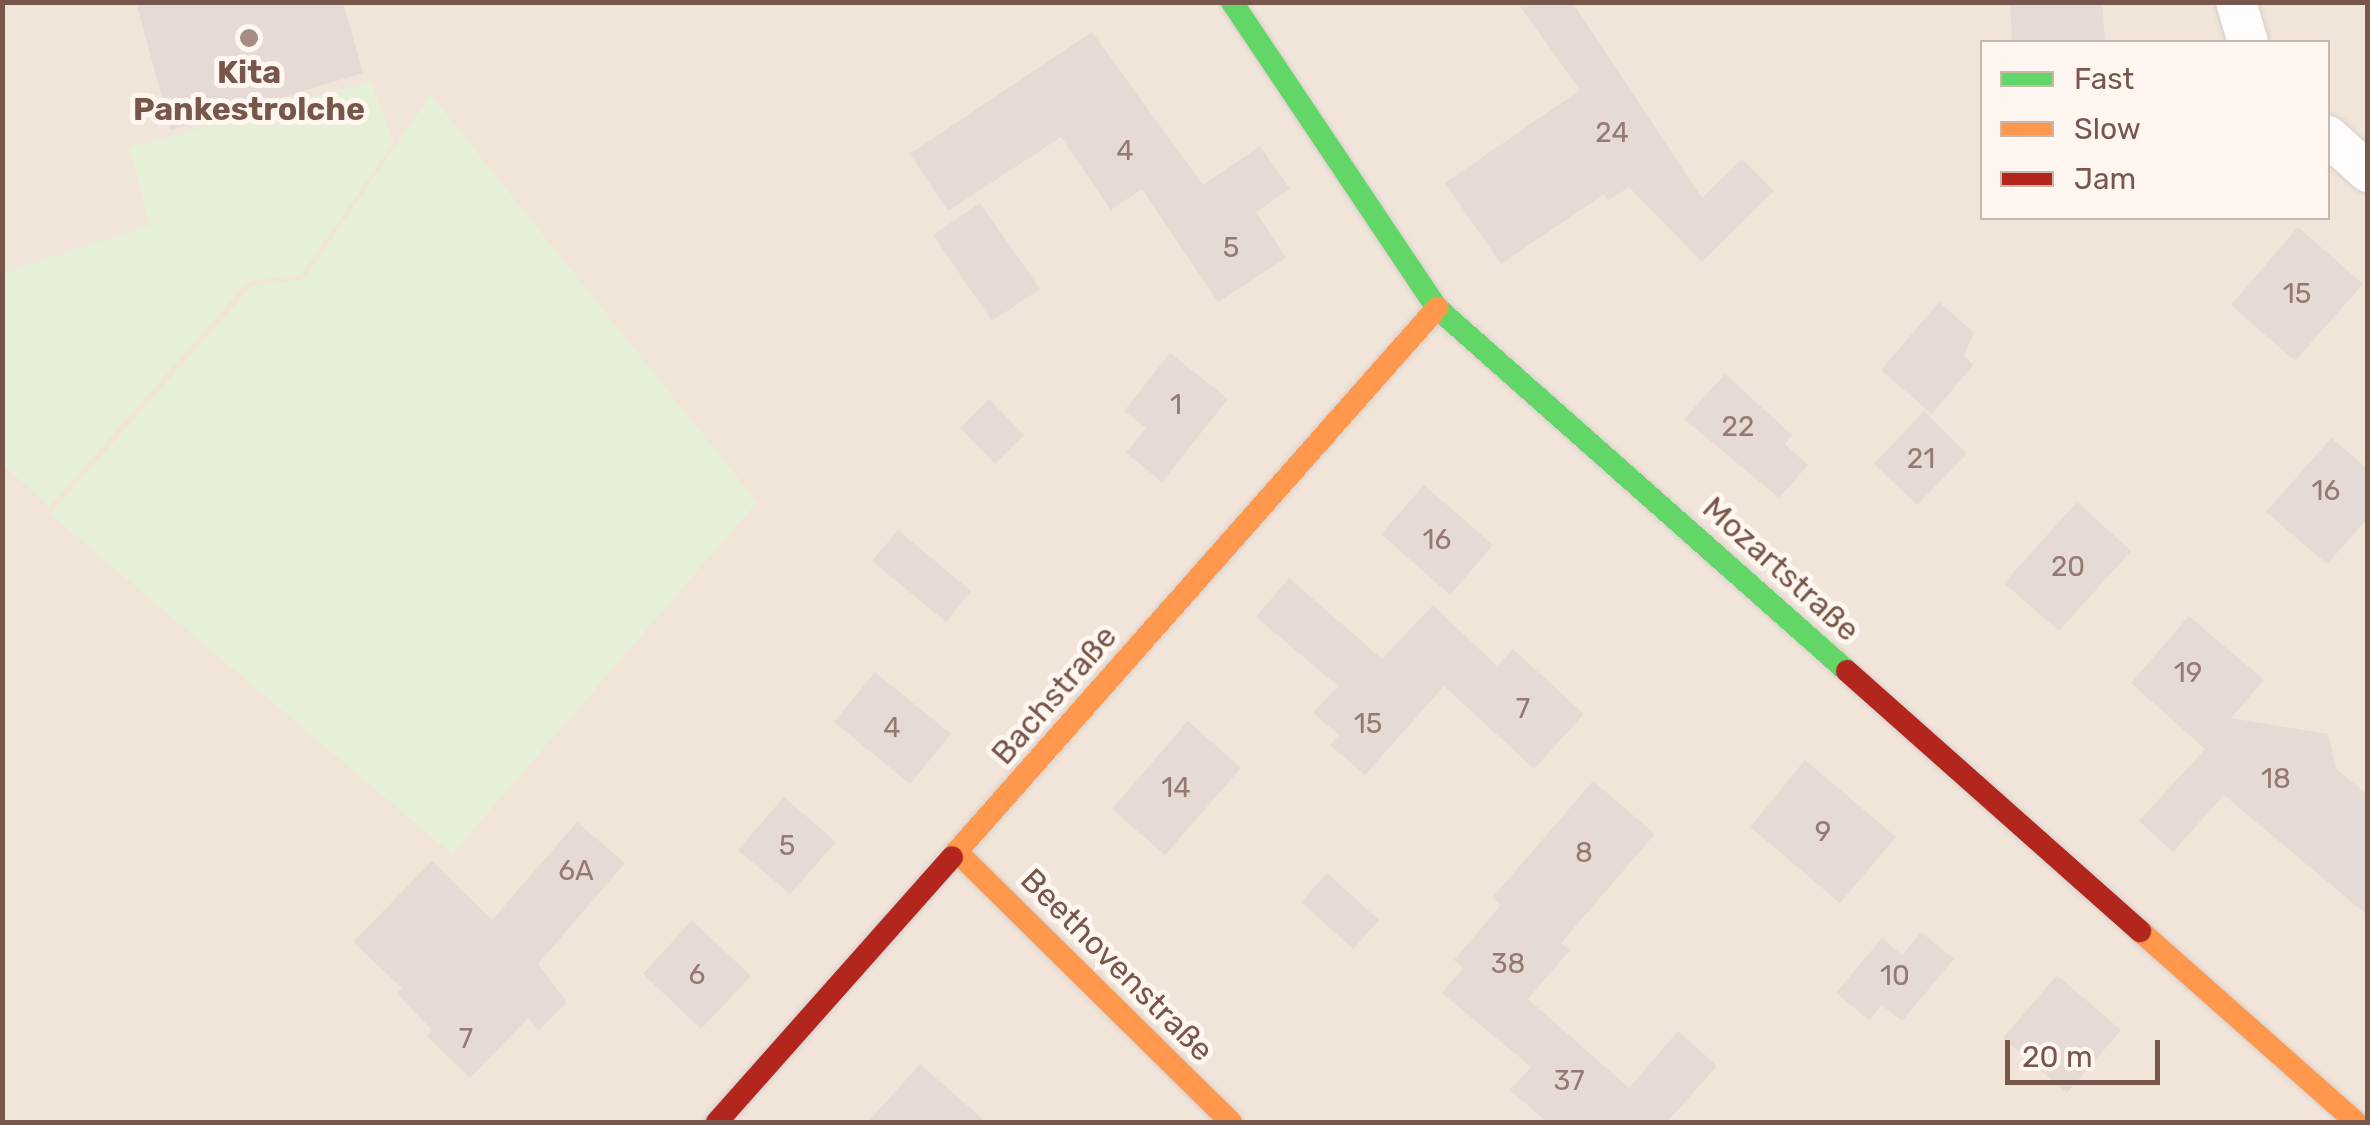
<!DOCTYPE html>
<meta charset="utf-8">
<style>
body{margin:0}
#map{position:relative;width:2370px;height:1125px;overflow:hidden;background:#f8f3ed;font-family:Rubik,sans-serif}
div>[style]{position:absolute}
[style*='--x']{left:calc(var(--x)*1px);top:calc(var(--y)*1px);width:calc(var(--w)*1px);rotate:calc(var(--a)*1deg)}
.residential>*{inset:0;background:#f1e5da}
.green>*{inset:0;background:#e6efd8}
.building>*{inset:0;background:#e5dad4}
.roads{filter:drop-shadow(0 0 2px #d6ceca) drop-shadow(0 0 2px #d6ceca)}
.street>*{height:40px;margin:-20px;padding:0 20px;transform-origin:20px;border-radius:20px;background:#fefdfc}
.fast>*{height:22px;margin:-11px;padding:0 11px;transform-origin:11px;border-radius:11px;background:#63d668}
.slow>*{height:22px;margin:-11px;padding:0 11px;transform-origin:11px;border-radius:11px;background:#ff974d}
.jam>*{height:22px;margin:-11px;padding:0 11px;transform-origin:11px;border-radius:11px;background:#b3261e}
.dots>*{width:28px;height:28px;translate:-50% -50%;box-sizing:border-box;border:5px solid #fff7ef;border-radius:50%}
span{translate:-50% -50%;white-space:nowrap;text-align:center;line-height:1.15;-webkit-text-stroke:10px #fff7ef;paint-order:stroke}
.number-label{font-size:28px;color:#947a70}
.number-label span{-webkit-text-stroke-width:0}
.poi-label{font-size:32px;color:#77574c;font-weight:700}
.street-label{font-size:32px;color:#77574c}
.frame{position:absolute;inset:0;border:5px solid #77574c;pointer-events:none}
.legend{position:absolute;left:1980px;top:40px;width:350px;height:180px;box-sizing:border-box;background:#fff7ef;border:2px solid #c9b7ae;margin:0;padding:12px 18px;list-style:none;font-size:30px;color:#77574c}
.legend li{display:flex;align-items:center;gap:20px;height:50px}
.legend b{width:50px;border:2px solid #c9b7ae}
.scale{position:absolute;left:2005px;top:1040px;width:155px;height:45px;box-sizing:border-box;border:5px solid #77574c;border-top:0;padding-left:12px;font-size:30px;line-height:35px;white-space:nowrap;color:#77574c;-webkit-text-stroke:8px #fff7ef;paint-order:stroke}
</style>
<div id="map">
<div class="residential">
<div style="clip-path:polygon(evenodd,3px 3px,2367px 3px,2367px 1122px,3px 1122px,3px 3px,1982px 42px,2328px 42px,2328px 218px,1982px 218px,1982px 42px)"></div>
</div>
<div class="green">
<div style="clip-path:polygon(371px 81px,393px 143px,301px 275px,248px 281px,49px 507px,3px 464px,3px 272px,150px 225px,130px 147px)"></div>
<div style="clip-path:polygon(431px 95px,757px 502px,452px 854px,50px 514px,252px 286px,304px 279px)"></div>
</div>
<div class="building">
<div style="clip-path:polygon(136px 2px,343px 2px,363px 73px,171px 130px)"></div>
<div style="clip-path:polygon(1517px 2px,1572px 2px,1702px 198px,1742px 159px,1774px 191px,1702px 262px,1629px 187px,1608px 201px,1604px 194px,1501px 264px,1445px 183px,1580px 90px)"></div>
<div style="clip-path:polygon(2010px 2px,2102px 2px,2105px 42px,2012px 42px)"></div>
<div style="clip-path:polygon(1092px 32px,1203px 185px,1260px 146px,1290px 189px,1256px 212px,1286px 258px,1218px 302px,1142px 189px,1111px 210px,1061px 137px,948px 211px,910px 154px)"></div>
<div style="clip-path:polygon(980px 203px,1040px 289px,992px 321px,933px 235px)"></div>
<div style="clip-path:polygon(2298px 227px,2363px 284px,2295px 361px,2231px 305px)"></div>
<div style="clip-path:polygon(1939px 302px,1974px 333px,1964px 355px,1973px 365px,1932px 414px,1881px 370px)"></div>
<div style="clip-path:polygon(1170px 353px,1228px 399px,1162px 482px,1126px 453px,1146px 428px,1124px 411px)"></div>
<div style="clip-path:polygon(1725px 374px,1792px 435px,1785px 444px,1808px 465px,1779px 498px,1684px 419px)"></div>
<div style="clip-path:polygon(989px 399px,1024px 435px,995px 464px,960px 428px)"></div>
<div style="clip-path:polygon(1924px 411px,1967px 454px,1917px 505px,1874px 464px)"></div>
<div style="clip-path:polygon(2331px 438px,2368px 469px,2368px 518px,2327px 564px,2266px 512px)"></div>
<div style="clip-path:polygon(1424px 485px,1493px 545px,1450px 595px,1381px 534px)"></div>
<div style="clip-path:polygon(2077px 502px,2131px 551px,2059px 631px,2004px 583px)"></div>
<div style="clip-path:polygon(898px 530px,971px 591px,946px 622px,872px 561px)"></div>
<div style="clip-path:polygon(1289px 578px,1382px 659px,1433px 605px,1497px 666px,1513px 649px,1584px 714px,1534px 769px,1444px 686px,1365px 775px,1330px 745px,1339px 735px,1313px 713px,1338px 686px,1256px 617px)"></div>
<div style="clip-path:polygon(2189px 616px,2264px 680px,2231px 718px,2328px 734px,2336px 769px,2368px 795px,2368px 916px,2224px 795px,2173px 852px,2139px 821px,2205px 749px,2131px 683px)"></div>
<div style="clip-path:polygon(875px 672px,951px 734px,910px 784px,834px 722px)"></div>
<div style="clip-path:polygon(1188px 721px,1241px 768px,1165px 855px,1112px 809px)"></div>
<div style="clip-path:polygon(1805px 760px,1896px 837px,1840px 903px,1750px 827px)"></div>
<div style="clip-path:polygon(1593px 781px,1655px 834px,1561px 943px,1570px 950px,1528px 999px,1629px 1088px,1678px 1031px,1717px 1066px,1667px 1122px,1547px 1122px,1510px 1090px,1531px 1067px,1442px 993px,1463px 968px,1454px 960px,1501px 905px,1492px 898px)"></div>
<div style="clip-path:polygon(784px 797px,836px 842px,790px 894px,738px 850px)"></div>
<div style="clip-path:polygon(577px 822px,625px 863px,538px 964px,567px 1002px,539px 1030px,528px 1018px,470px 1078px,427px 1036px,432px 1030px,397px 994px,402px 988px,353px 942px,432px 861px,492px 920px)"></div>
<div style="clip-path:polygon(1327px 873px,1379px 920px,1353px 949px,1301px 902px)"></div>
<div style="clip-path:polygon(692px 920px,751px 976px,701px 1029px,643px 974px)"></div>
<div style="clip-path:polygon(1921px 932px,1954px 959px,1902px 1021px,1882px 1005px,1869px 1020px,1836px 993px,1882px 938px,1902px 955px)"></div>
<div style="clip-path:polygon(2057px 975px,2121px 1030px,2067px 1093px,2003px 1038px)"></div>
<div style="clip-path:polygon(920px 1064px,986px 1122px,868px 1122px)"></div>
</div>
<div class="roads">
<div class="street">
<div style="--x:2236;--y:2;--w:42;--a:73.3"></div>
<div style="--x:2328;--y:136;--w:54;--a:42"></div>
</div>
<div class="fast">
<div style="--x:1232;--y:2;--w:368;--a:56.2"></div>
<div style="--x:1437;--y:308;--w:548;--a:41.52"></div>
</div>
<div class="slow">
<div style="--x:958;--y:853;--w:383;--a:44.6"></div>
<div style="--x:952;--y:857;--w:733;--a:-48.54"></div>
<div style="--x:2140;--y:931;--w:288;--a:41.5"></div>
</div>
<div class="jam">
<div style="--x:1847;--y:671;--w:392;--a:41.6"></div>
<div style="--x:717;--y:1122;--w:354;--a:-48.4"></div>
</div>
</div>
<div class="dots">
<div style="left:249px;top:38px;background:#a48e84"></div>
</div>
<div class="number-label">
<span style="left:1612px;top:133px">24</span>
<span style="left:1125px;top:151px">4</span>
<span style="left:1231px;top:248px">5</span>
<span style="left:2297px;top:294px">15</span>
<span style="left:1176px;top:405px">1</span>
<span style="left:1738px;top:427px">22</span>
<span style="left:1921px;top:459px">21</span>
<span style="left:2326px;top:491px">16</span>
<span style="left:1437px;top:540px">16</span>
<span style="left:2068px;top:567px">20</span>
<span style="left:2188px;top:673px">19</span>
<span style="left:1523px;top:709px">7</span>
<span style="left:1368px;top:724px">15</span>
<span style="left:892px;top:728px">4</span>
<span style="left:2276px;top:779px">18</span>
<span style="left:1176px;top:788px">14</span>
<span style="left:1823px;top:832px">9</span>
<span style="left:787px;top:846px">5</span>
<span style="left:1584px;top:853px">8</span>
<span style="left:576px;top:871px">6A</span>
<span style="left:1508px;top:964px">38</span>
<span style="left:697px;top:975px">6</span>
<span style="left:1895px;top:976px">10</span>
<span style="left:466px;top:1039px">7</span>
<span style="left:1569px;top:1081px">37</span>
</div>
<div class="poi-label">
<span style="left:249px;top:91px">Kita<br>Pankestrolche</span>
</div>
<div class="street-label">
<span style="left:1781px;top:569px;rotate:42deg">Mozartstraße</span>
<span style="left:1054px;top:695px;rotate:-49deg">Bachstraße</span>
<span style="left:1117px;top:965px;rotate:45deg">Beethovenstraße</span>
</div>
<div class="frame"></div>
<ul class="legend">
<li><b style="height:12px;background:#63d668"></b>Fast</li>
<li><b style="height:12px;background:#ff974d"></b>Slow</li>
<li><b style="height:12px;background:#b3261e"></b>Jam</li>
</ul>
<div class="scale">20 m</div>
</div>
